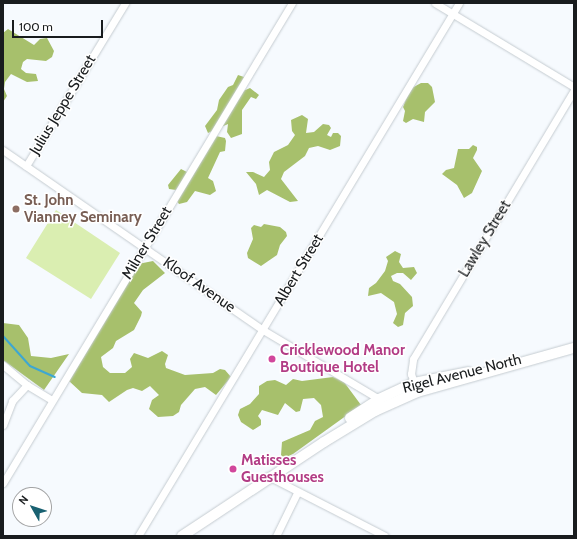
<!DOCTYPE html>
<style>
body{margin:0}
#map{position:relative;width:577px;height:539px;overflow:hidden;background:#f6fafe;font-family:Cabin,sans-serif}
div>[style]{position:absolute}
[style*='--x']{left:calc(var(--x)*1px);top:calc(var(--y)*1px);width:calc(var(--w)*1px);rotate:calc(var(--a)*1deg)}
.green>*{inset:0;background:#daeeb1}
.forest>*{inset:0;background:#a7c06c}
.stream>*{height:2px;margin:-1px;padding:0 1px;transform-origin:1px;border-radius:1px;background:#3da7d2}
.roads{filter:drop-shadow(0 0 1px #c5ccd1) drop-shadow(0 0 1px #c5ccd1)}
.street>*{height:7px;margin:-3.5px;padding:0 3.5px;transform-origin:3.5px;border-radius:3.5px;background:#fff}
.secondary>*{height:10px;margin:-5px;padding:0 5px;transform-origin:5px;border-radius:5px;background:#fff}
.dots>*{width:11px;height:11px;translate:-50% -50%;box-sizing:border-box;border:2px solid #fff;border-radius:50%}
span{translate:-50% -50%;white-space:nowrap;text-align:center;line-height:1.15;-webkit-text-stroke:3px #fff;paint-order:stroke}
.street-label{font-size:15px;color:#191c1e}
.education-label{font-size:15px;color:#785e54;font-weight:700}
.left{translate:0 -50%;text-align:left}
.hotel-label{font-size:15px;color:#b23c85;font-weight:700}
.frame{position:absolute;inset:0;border:4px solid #191c1e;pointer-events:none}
.north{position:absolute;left:12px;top:487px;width:40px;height:40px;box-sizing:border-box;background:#fff;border:1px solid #a3a4a5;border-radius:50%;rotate:309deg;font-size:11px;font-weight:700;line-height:16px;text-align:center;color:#191c1e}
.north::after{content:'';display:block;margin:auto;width:14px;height:18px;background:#196171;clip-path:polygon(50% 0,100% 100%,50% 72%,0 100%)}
.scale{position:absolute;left:12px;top:20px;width:91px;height:18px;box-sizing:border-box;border:2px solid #191c1e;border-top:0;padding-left:5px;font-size:12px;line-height:14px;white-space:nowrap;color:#191c1e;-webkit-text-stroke:3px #fff;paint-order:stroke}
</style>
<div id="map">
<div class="green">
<div style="clip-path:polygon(56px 210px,120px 253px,91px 299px,26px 258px)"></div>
</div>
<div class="forest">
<div style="clip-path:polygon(8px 29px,34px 45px,40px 39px,47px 38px,54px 51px,52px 57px,46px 61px,27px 59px,23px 62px,21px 69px,26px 73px,36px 74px,38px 81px,27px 82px,11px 74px,5px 82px,4px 89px,7px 96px,3px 102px,3px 33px)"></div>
<div style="clip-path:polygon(238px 75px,244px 77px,243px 91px,250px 88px,259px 95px,256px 99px,251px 97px,242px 110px,242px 134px,231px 138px,227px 132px,228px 124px,208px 133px,205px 126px,217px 110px,219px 100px,228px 87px,233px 85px)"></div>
<div style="clip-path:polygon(421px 83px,428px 83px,432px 87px,435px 102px,425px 112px,424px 122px,413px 119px,406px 123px,403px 121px,405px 111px,403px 107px,410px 89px)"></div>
<div style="clip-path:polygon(302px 115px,308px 119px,306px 133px,314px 132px,323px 124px,329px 125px,331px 128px,327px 135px,331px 137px,333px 133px,338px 133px,341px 136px,340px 146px,330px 150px,318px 146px,309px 148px,305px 156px,284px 172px,281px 179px,298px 201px,290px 202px,267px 190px,259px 195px,256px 184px,246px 172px,253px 172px,264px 177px,270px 170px,269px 162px,274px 152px,288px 145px,295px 135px,292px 131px,291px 120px)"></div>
<div style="clip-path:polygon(216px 136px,225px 138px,226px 141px,225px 151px,220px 152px,208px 178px,213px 181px,216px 191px,210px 195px,195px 191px,187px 202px,179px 204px,176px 200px,176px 190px,169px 189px,168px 185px,181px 169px,187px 172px)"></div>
<div style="clip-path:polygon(473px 145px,477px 147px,477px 150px,473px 158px,482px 171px,472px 193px,464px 198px,457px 185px,442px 174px,446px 170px,454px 168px,458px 149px,469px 149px)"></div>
<div style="clip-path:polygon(264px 224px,280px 227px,286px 232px,287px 236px,280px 245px,277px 255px,261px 266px,248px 258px,247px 253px,253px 239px,251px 228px,254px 225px,261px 227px)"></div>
<div style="clip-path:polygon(395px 251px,401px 254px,399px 262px,403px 268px,414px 267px,417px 273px,411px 280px,403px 273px,397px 273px,391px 276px,393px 281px,400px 284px,412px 297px,413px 306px,405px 313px,403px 325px,398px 327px,393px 323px,397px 314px,394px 302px,381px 293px,368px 296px,369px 288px,376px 283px,385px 271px,388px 261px,386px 257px)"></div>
<div style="clip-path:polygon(153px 261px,165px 273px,143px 290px,134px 303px,142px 312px,141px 316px,134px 330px,116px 341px,113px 348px,101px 357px,103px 367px,110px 373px,125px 373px,132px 367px,130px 359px,134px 353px,148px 358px,162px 351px,168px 355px,165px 364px,166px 368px,185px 375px,213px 373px,220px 369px,225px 370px,231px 377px,216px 395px,205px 387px,195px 389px,181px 405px,179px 412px,173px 416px,158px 417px,149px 409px,152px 400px,159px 395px,150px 386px,142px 391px,133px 388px,127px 390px,109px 402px,102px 395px,82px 393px,69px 381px,138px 264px)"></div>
<div style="clip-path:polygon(3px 323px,19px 325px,28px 338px,31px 356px,51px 358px,69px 354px,44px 390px,3px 360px)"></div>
<div style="clip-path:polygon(333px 377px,344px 382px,361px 405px,293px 454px,284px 458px,281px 455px,282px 442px,310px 430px,315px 421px,323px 417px,321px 405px,314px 398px,303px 399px,300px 411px,296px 412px,285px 403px,278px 415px,262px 410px,258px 416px,261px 420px,261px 425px,253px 430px,241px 422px,238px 415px,240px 409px,250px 404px,259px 394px,259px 386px,267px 381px,275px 380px,286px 385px,293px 379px,302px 381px)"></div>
</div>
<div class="stream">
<div style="--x:3;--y:336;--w:40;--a:48"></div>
<div style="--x:30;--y:366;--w:27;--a:24"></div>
</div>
<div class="roads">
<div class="street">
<div style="--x:435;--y:3;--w:162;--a:31.1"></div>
<div style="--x:3;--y:150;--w:316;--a:34.7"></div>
<div style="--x:263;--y:330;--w:135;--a:30.7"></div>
<div style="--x:26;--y:166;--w:191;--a:-58.7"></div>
<div style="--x:3;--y:365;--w:31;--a:40"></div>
<div style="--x:27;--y:385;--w:29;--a:31"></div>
<div style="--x:415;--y:386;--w:13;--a:-108"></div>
<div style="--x:411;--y:374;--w:15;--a:-82"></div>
<div style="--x:413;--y:359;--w:313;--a:-59.1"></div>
<div style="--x:3;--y:425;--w:26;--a:-69"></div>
<div style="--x:12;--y:401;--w:22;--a:-47"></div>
<div style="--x:268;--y:476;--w:131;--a:27.1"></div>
<div style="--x:3;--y:483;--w:560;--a:-58.95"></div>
<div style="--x:138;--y:536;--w:622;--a:-58.94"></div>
<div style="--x:276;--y:536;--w:48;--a:-64"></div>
</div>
<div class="secondary">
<div style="--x:350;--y:418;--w:35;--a:-33"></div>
<div style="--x:379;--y:399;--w:38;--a:-25"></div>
<div style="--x:414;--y:383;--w:55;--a:-11.5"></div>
<div style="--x:182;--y:536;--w:170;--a:-33.5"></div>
<div style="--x:324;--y:442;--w:60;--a:-31.3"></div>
<div style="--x:375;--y:411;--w:46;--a:-24.3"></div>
<div style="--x:417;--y:392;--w:163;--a:-15.7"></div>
</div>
</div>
<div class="dots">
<div style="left:16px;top:209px;background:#8d6e63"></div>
<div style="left:272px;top:359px;background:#d1479c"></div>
<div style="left:233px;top:469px;background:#d1479c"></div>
</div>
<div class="street-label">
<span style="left:63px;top:105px;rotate:-59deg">Julius Jeppe Street</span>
<span style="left:485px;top:239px;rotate:-59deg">Lawley Street</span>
<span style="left:147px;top:243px;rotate:-59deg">Milner Street</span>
<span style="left:299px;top:270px;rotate:-59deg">Albert Street</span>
<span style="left:199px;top:285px;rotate:35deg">Kloof Avenue</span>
<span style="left:462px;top:374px;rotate:-14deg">Rigel Avenue North</span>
</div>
<div class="education-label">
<span class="left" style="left:24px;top:209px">St. John<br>Vianney Seminary</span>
</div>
<div class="hotel-label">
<span class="left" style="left:280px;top:359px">Cricklewood Manor<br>Boutique Hotel</span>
<span class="left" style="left:241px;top:469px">Matisses<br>Guesthouses</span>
</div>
<div class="frame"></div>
<div class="north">N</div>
<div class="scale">100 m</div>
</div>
